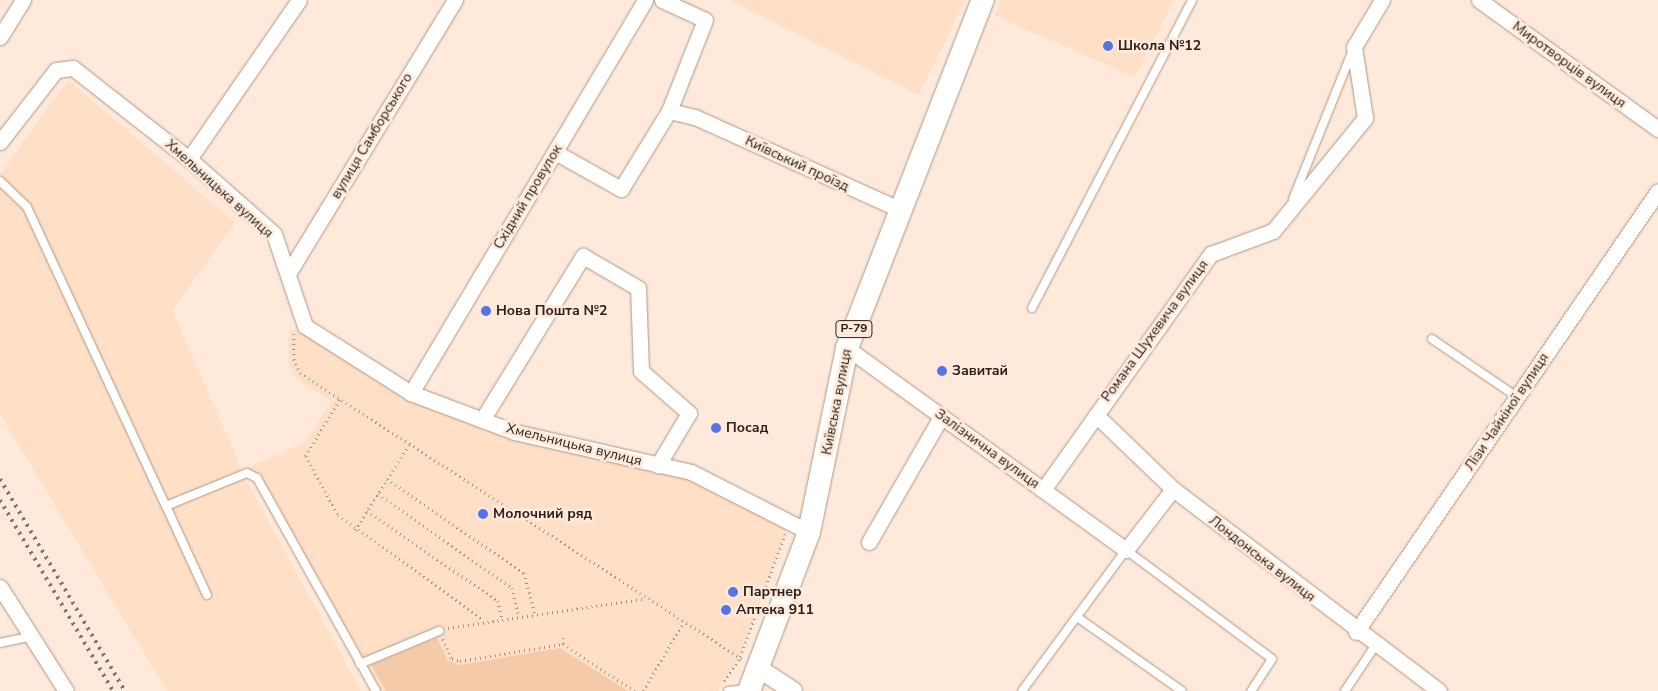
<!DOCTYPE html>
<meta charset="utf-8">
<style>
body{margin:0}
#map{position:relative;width:1658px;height:691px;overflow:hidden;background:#fee9da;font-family:"Nunito Sans",sans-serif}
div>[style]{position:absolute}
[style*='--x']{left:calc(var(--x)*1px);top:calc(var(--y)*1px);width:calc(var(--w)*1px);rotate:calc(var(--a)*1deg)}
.built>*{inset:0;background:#ffdfc6}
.green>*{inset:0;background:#f4caa9}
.path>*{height:2.5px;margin-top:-1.25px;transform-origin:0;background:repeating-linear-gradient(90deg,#a29286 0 1px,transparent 0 5px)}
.roads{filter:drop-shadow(0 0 1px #ae9784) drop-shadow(0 0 1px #ae9784)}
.service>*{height:8px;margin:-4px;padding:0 4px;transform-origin:4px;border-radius:4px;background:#fff}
.minor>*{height:15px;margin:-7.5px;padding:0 7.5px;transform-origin:7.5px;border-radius:7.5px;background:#fff}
.tertiary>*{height:18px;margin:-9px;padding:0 9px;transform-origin:9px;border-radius:9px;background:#fff}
.primary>*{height:22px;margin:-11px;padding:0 11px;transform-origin:11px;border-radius:11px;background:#fff}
.rail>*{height:4px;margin-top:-2px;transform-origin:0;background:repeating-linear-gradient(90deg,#85766c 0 2.5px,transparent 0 7.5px)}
.dots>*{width:14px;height:14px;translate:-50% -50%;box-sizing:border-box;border:2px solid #fee9da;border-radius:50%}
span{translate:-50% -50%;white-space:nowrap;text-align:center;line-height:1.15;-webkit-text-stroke:5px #fee9da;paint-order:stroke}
.shield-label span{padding:1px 4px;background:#fee9da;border:1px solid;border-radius:4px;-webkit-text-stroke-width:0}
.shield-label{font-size:12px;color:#2b211a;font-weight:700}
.poi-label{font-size:14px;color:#2b211a;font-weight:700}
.left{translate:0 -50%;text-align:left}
.street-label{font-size:14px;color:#2b211a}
</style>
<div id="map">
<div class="built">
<div style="clip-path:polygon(729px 0,965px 0,919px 95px)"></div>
<div style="clip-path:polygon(1001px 0,1174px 0,1135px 77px,994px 15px)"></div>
<div style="clip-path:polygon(68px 80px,235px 223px,172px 310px,247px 482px,361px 691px,167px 691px,0 414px,0 175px)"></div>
<div style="clip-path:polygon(301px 328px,410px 396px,688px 476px,788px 527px,740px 657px,718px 691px,375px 691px,247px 468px,306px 442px,331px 401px,295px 378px,288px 360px,289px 331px)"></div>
</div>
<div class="green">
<div style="clip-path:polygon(437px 638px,448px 661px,460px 665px,560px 648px,628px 691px,386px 691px,371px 665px)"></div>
</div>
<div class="path">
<div style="--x:294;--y:334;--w:25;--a:90"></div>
<div style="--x:294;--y:359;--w:15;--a:67"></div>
<div style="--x:300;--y:373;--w:529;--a:32.88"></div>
<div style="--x:340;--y:400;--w:66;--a:121.3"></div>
<div style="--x:306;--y:456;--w:67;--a:61.5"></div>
<div style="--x:338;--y:515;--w:180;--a:35.7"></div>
<div style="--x:387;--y:479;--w:166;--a:34.5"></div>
<div style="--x:524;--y:573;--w:41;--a:74.6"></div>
<div style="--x:378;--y:494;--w:164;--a:35"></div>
<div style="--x:512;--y:588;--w:29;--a:76"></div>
<div style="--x:367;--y:511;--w:159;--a:34.5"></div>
<div style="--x:498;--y:601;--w:18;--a:77"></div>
<div style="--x:355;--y:530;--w:101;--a:-57.6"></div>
<div style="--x:448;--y:628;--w:196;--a:-8.5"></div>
<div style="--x:443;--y:639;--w:22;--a:66"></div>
<div style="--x:452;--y:659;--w:8;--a:14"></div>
<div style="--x:460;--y:661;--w:104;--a:-9.4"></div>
<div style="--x:563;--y:644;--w:86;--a:33.1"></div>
<div style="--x:563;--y:644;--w:6;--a:-90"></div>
<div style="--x:724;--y:681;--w:29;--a:-56"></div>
<div style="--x:740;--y:657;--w:131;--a:-69.9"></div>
<div style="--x:643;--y:691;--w:79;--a:-59.5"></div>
</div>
<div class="roads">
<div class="service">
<div style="--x:0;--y:181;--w:37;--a:44"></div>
<div style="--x:27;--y:207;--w:330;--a:65.1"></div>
<div style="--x:166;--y:506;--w:87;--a:-22.2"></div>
<div style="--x:247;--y:473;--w:11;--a:27"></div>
<div style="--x:257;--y:478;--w:244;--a:60.8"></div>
<div style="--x:1293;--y:199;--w:158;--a:-68.1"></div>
<div style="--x:1032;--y:308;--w:347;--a:-62.5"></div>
<div style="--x:1432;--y:339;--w:103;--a:34.3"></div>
<div style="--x:166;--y:506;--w:98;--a:65.3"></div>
<div style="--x:1077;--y:617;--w:128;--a:35.2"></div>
<div style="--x:0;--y:643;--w:33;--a:-12"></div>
<div style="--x:360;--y:664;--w:86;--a:-22.7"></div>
<div style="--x:728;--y:691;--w:20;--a:-6"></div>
<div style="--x:1022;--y:691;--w:175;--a:-53.6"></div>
<div style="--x:1126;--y:550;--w:182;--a:36.7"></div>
<div style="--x:1272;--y:659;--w:38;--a:123"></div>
<div style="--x:1345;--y:691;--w:54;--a:-56.3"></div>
</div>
<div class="minor">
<div style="--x:662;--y:0;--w:47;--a:24.9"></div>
<div style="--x:705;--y:20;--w:98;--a:111.6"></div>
<div style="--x:1479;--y:0;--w:221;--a:35.8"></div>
<div style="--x:0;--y:37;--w:44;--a:-58.1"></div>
<div style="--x:0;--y:142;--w:91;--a:-52.1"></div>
<div style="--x:56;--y:70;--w:17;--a:-7"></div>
<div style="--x:73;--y:68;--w:147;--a:38.1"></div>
<div style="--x:189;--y:159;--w:113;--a:41.4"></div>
<div style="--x:274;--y:234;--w:97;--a:71.4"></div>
<div style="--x:305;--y:326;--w:125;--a:32.3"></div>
<div style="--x:411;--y:393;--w:111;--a:20.6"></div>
<div style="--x:515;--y:432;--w:180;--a:12.8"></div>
<div style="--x:691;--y:472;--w:132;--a:27"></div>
<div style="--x:555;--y:152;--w:76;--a:29.3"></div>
<div style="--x:621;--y:189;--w:92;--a:-58.4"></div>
<div style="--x:669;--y:111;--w:27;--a:13"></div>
<div style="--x:695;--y:117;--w:224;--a:24.3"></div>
<div style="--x:189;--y:159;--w:193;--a:-55.3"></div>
<div style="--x:289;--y:272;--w:319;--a:-58.6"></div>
<div style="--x:847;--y:348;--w:344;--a:35.9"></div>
<div style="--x:1126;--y:550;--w:77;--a:-52.4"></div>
<div style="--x:411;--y:393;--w:457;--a:-59.2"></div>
<div style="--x:1096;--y:415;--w:107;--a:43.9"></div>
<div style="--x:1173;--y:489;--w:334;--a:37.2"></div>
<div style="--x:482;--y:420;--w:193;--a:-58.4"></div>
<div style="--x:583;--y:256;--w:64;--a:30.2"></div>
<div style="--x:638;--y:288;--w:83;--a:87.9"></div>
<div style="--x:641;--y:371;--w:64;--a:41.2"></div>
<div style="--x:689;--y:413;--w:61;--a:120.8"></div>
<div style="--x:1043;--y:490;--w:290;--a:-54.6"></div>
<div style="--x:1211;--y:254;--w:66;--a:-20.4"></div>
<div style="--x:1273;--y:231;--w:146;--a:-50.8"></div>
<div style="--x:1365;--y:118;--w:72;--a:-98.8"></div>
<div style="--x:1354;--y:47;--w:55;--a:-59.2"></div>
<div style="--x:869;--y:542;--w:144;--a:-60.1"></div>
<div style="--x:0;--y:587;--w:123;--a:57.6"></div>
<div style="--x:1356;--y:632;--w:534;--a:-55.6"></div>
</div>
<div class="tertiary">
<div style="--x:761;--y:670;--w:38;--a:33"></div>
</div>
<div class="primary">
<div style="--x:749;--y:691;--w:170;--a:-69.3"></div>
<div style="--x:809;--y:532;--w:188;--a:-78.3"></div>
<div style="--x:847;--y:348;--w:374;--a:-68.7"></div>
</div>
</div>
<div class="rail">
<div style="--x:0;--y:479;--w:246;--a:59.5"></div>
<div style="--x:0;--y:500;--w:222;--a:59.4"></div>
</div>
<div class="dots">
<div style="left:1108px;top:46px;background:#5673e8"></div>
<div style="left:486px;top:311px;background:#5673e8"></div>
<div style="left:942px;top:371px;background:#5673e8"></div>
<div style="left:716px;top:428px;background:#5673e8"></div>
<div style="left:483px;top:514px;background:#5673e8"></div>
<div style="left:733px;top:592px;background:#5673e8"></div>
<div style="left:726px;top:610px;background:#5673e8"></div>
</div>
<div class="shield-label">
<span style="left:854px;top:329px">Р-79</span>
</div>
<div class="poi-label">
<span class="left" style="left:1118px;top:46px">Школа №12</span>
<span class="left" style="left:496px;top:311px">Нова Пошта №2</span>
<span class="left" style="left:952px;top:371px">Завитай</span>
<span class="left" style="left:726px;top:428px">Посад</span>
<span class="left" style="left:493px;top:514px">Молочний ряд</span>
<span class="left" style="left:743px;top:592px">Партнер</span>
<span class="left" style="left:736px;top:610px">Аптека 911</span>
</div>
<div class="street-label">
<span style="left:1569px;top:65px;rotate:36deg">Миротворців вулиця</span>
<span style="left:372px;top:136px;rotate:-59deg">вулиця Самборського</span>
<span style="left:797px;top:164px;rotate:25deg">Київський проїзд</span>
<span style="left:219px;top:189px;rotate:42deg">Хмельницька вулиця</span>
<span style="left:528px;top:197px;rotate:-59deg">Східний провулок</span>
<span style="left:1155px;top:331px;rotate:-54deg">Романа Шухевича вулиця</span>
<span style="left:837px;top:402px;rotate:-79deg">Київська вулиця</span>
<span style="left:1507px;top:412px;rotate:-56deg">Лізи Чайкіної вулиця</span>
<span style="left:574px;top:445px;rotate:14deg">Хмельницька вулиця</span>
<span style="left:987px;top:449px;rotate:36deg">Залізнична вулиця</span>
<span style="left:1262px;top:559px;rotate:38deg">Лондонська вулиця</span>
</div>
</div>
